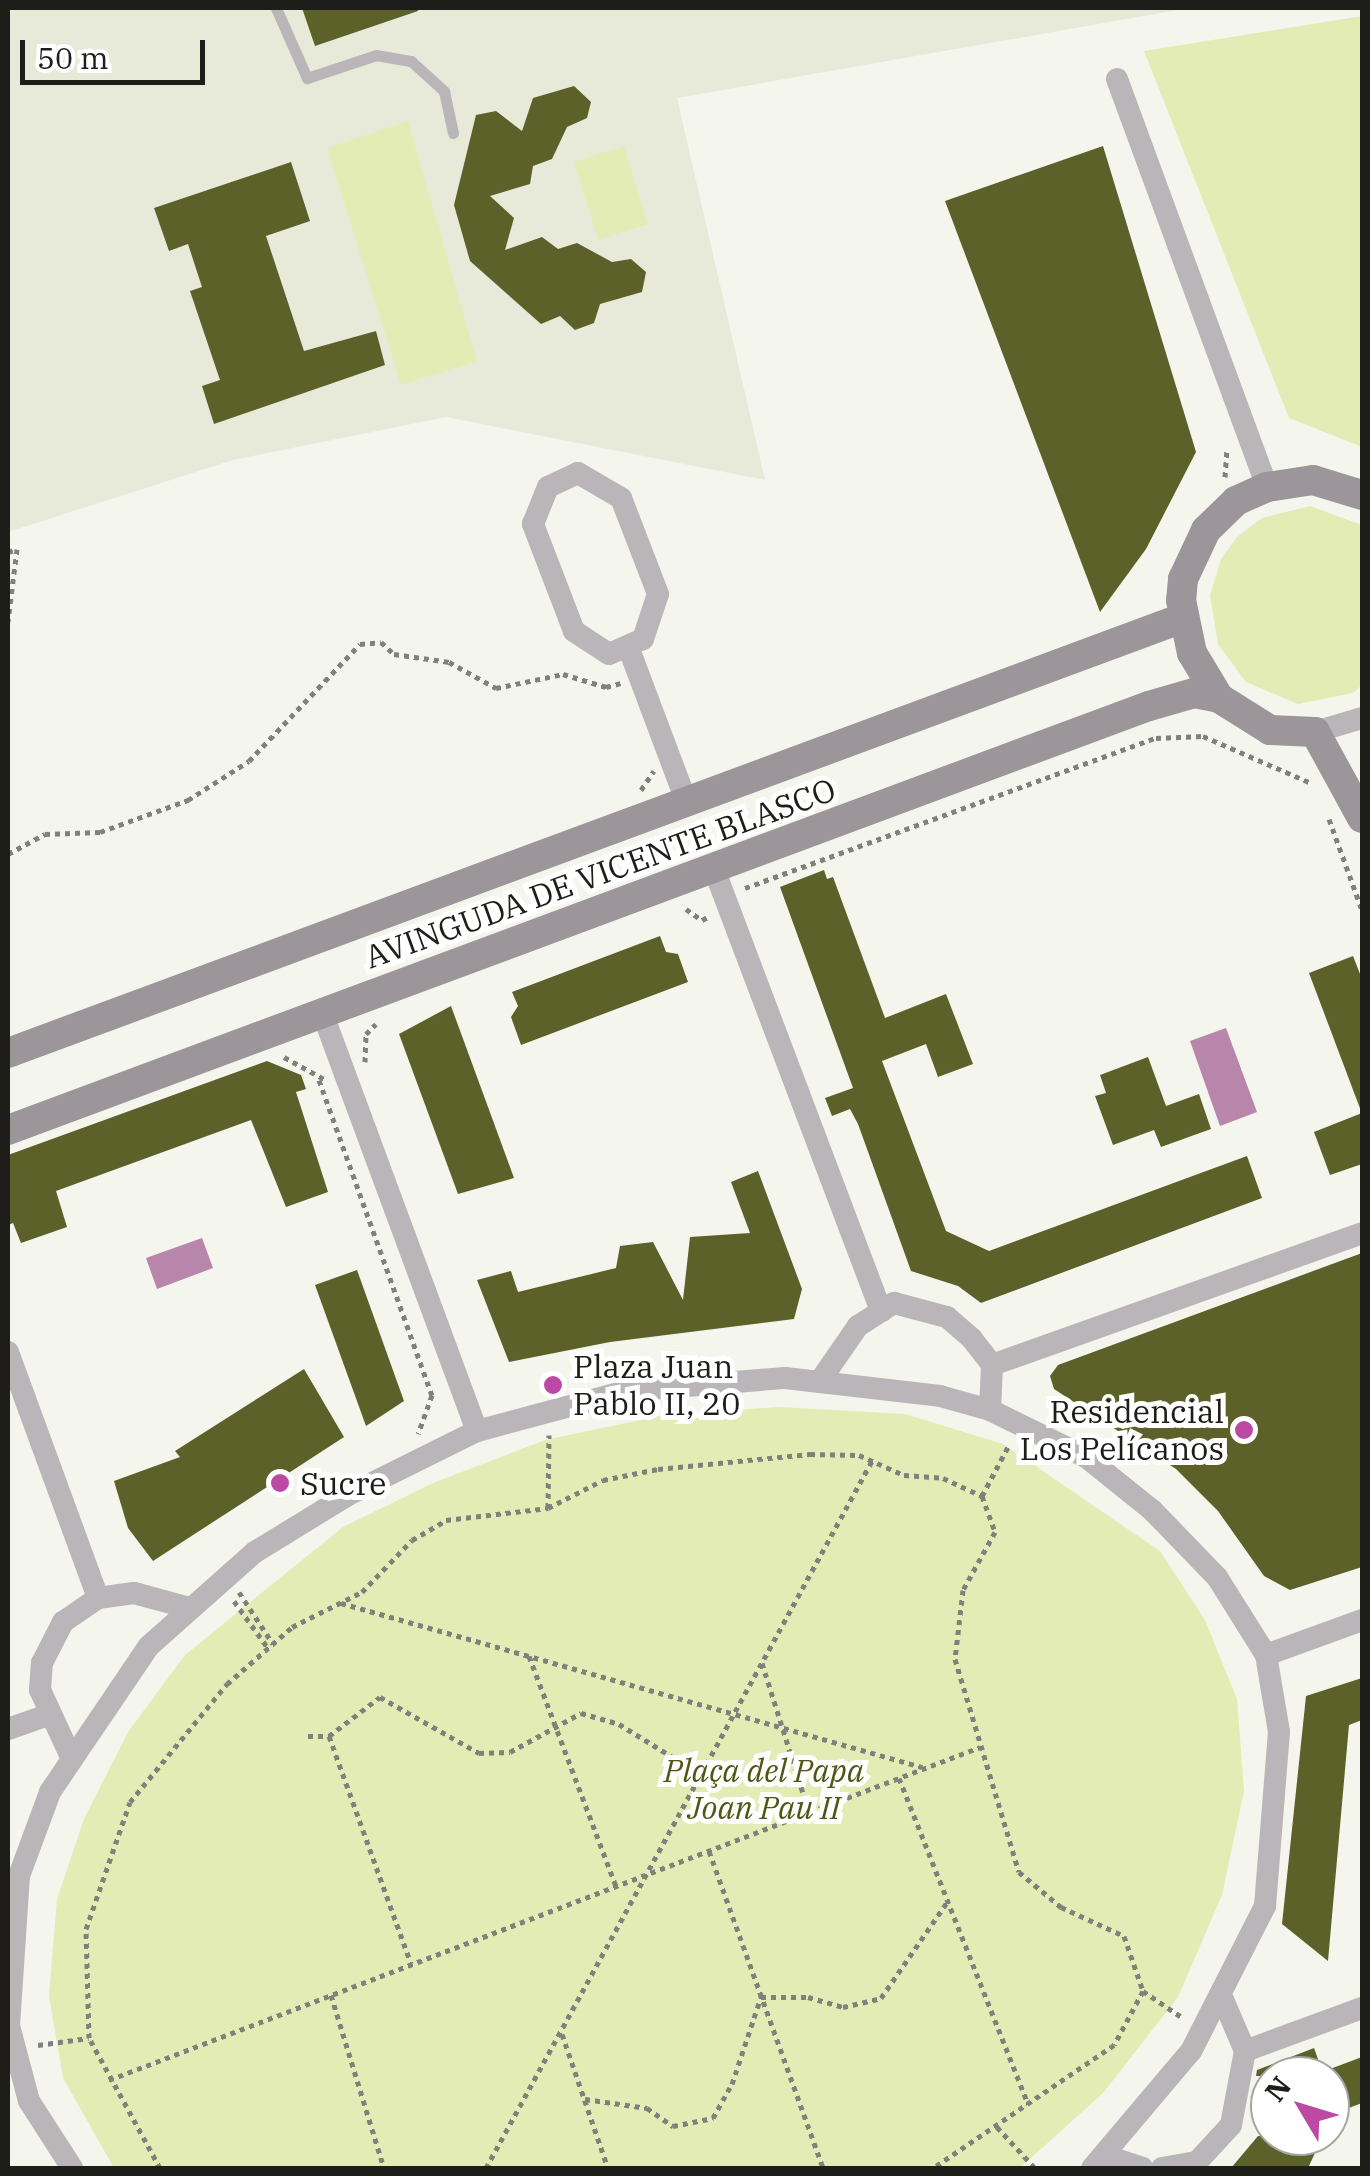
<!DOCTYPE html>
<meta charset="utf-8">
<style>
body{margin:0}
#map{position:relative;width:1370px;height:2176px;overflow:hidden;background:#f4f5ec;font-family:"IBM Plex Serif",serif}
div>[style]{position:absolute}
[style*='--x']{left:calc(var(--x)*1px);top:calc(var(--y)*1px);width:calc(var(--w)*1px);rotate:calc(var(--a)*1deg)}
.built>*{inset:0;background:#e7ead9}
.green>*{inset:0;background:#e4ecb6}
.water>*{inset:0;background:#b886aa}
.building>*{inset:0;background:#5c612a}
.path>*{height:5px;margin-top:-2.5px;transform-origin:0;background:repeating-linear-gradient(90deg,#81817b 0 5px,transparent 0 10px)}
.lane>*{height:11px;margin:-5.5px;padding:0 5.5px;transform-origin:5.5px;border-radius:5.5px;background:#b9b5b8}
.street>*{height:22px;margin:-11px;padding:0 11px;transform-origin:11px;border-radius:11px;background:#b9b5b8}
.secondary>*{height:30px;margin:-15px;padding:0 15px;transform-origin:15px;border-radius:15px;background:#9c969a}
.dots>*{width:28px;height:28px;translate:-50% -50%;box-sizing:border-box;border:5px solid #fff;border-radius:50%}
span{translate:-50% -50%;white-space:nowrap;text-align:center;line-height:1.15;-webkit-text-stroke:10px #fff;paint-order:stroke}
.street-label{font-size:32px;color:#1d1d1a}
.poi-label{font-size:32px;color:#1d1d1a}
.left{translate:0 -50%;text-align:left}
.right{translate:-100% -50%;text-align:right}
.park-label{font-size:32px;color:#515615;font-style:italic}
.frame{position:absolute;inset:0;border:10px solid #1d1d1a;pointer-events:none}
.north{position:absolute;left:1250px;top:2056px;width:100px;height:100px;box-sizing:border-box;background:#fff;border:2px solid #a5a5a3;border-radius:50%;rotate:308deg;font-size:28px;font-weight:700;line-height:40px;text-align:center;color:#1d1d1a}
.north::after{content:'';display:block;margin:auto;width:35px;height:45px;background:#bc4aa5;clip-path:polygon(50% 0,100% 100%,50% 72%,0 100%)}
.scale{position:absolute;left:20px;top:40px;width:185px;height:45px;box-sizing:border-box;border:5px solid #1d1d1a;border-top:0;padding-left:12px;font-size:30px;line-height:35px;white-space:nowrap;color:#1d1d1a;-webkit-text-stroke:8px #fff;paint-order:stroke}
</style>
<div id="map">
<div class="built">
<div style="clip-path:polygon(8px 8px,1189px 8px,677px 98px,765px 480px,446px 417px,233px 460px,8px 532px)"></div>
</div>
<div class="green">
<div style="clip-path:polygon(1362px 16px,1362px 447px,1289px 418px,1144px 51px)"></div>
<div style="clip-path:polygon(408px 121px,477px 361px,401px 385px,327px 148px)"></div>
<div style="clip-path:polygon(624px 146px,648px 224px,598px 240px,574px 162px)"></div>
<div style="clip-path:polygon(1310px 506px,1362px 525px,1362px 685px,1353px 693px,1298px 704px,1246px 682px,1218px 644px,1210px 595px,1221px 559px,1237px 537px,1262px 518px)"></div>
<div style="clip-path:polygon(780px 1407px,905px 1414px,1003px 1444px,1160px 1551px,1205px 1620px,1237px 1699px,1244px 1791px,1222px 1895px,1178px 1997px,1103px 2093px,1020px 2168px,114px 2168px,63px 2078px,49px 1996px,57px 1899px,84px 1819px,128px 1732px,185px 1655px,343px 1527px,433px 1483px,545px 1440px,664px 1415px)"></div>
</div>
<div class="water">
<div style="clip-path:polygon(1226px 1028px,1257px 1112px,1220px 1126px,1190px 1041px)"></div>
<div style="clip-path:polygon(202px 1238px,213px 1268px,157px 1289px,146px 1258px)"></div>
</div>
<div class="building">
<div style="clip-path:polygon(302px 8px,417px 8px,418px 11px,315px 46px)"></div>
<div style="clip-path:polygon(574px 86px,591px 102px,587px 118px,567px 127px,552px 159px,533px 166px,530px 184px,490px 196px,514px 218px,505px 250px,542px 237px,558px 249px,577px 243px,612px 262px,631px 259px,646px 272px,642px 292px,600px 304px,594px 323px,575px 330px,560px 316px,541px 324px,470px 261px,454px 205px,476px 115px,496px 111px,522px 131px,533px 98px)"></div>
<div style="clip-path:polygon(1103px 146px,1196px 452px,1146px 549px,1100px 612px,945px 201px)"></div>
<div style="clip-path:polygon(291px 162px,310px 221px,266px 236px,304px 351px,376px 331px,385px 365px,214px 424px,202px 386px,220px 380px,190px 291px,202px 287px,188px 244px,169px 251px,154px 208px)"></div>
<div style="clip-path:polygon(824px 870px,827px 879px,833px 877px,885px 1018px,946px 994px,973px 1064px,938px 1077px,926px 1044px,882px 1061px,946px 1231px,989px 1251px,1247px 1156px,1262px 1198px,981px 1303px,958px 1286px,911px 1271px,858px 1124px,850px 1109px,832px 1116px,825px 1098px,853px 1088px,780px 887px)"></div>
<div style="clip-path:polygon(660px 936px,666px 952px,678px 954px,688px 982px,521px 1045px,511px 1017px,518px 1006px,512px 992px)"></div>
<div style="clip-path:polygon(1353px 956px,1362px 979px,1361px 1111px,1309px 973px)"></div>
<div style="clip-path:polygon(451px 1006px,514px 1178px,458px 1194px,399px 1034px)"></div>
<div style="clip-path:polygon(1148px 1057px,1166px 1106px,1199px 1094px,1211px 1129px,1161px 1147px,1154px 1130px,1113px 1145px,1095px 1096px,1106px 1093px,1100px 1075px)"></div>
<div style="clip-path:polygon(267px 1061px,301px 1075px,306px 1089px,296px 1092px,328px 1192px,286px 1207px,251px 1120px,56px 1191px,67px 1227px,21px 1243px,13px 1223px,8px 1225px,8px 1155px)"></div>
<div style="clip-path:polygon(1362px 1113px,1362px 1164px,1330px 1175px,1314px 1132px)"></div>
<div style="clip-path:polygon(758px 1171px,802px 1289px,794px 1319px,610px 1342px,509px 1362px,477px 1280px,511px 1271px,518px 1292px,616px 1268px,620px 1246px,653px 1242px,683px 1300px,690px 1237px,750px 1233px,731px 1182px)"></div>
<div style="clip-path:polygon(1362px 1253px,1362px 1567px,1290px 1590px,1264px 1576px,1218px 1511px,1176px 1469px,1054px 1389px,1050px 1376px,1058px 1365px)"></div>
<div style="clip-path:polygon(357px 1270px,404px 1401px,366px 1426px,315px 1285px)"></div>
<div style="clip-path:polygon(304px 1369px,344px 1437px,153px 1561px,128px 1528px,114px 1481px,180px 1457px,175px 1451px)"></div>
<div style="clip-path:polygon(1362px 1678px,1362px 1720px,1349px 1725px,1328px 1961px,1282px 1924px,1306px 1696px)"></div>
<div style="clip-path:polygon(1314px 2048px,1324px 2076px,1256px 2076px,1257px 2070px)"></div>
<div style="clip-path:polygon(1362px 2057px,1362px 2103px,1330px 2115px,1330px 2069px)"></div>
<div style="clip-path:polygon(1258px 2136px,1323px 2136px,1308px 2168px,1231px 2168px)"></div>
</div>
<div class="path">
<div style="--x:1225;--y:477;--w:28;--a:-86"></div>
<div style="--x:8;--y:552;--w:9;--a:-18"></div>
<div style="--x:17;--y:549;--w:73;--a:97.1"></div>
<div style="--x:641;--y:790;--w:23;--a:-56"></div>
<div style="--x:1329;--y:819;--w:97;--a:70.1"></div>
<div style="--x:8;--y:854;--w:42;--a:-28.4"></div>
<div style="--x:45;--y:834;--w:55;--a:-2.1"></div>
<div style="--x:100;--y:832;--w:94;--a:-20"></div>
<div style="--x:188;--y:800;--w:72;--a:-32.6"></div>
<div style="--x:249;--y:761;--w:161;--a:-46.5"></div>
<div style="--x:360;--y:644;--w:21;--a:-5"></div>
<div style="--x:381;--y:642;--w:18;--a:43"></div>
<div style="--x:394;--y:654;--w:56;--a:8.3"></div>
<div style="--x:449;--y:662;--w:54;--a:29"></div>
<div style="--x:496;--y:688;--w:68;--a:-11.8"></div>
<div style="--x:563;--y:674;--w:45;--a:16.8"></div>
<div style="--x:606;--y:687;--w:16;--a:-15"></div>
<div style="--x:745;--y:888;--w:438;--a:-20.1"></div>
<div style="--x:1156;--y:738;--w:47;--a:-2.4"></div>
<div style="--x:1203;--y:736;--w:118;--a:23.5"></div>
<div style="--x:686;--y:909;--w:19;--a:35"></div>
<div style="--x:702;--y:920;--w:9;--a:-27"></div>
<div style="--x:284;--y:1057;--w:46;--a:28.8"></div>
<div style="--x:365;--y:1062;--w:28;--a:-88"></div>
<div style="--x:366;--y:1034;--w:14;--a:-45"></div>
<div style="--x:319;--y:1080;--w:335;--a:70.3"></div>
<div style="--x:432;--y:1395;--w:41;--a:109.7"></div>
<div style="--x:982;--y:1496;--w:58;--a:-62.1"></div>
<div style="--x:548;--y:1508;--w:73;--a:-89.2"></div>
<div style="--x:239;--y:1592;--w:62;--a:56.8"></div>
<div style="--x:234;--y:1601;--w:58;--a:54.1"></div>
<div style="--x:341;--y:1603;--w:604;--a:15.76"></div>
<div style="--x:529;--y:1656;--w:246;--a:69.3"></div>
<div style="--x:762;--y:1663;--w:156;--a:72.5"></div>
<div style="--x:308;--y:1736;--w:21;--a:0"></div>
<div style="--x:329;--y:1736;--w:242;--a:70.2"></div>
<div style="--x:329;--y:1736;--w:64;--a:-37.4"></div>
<div style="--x:380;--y:1697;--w:114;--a:29.5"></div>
<div style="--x:479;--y:1753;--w:31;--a:-2"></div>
<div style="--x:510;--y:1752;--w:81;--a:-28.8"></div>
<div style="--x:581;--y:1713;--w:40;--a:16"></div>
<div style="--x:619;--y:1724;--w:97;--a:31.6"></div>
<div style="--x:899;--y:1778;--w:351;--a:68.4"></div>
<div style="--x:709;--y:1851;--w:337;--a:70.2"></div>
<div style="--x:1143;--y:1991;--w:48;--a:34"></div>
<div style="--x:331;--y:1995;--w:181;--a:73"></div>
<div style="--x:562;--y:2034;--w:142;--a:71.1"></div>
<div style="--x:38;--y:2045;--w:51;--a:-7.8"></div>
<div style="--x:109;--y:2080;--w:932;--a:-20.92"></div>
<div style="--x:585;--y:2099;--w:63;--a:8.3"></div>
<div style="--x:647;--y:2108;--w:32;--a:35"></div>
<div style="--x:673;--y:2126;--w:41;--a:-11.3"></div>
<div style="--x:713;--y:2118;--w:39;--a:-61"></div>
<div style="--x:732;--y:2084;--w:92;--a:-71.6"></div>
<div style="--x:761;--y:1997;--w:47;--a:0"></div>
<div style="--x:808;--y:1997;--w:36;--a:16"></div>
<div style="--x:843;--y:2007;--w:39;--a:-13"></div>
<div style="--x:881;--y:1998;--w:118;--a:-55.4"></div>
<div style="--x:997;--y:2127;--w:56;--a:47.2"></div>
<div style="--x:160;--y:2168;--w:148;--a:-118.6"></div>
<div style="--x:89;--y:2038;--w:109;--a:-91.6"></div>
<div style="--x:86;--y:1929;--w:134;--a:-70.9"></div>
<div style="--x:130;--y:1802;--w:153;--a:-50.6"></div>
<div style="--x:227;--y:1684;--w:86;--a:-41.2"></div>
<div style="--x:292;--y:1627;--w:78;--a:-26.6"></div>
<div style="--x:362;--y:1592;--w:72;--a:-46.1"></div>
<div style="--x:412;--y:1540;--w:39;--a:-30"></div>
<div style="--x:446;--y:1520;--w:103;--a:-6.7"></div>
<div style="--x:548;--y:1508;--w:62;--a:-27"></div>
<div style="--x:603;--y:1480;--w:56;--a:-11.3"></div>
<div style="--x:658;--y:1469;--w:153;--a:-5.6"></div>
<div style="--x:810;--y:1454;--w:49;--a:1.2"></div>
<div style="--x:859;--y:1455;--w:49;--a:24"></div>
<div style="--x:904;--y:1475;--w:39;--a:4"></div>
<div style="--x:943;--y:1478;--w:43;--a:24.8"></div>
<div style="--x:982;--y:1496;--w:38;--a:70"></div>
<div style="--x:995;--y:1532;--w:66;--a:118.9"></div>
<div style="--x:963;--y:1590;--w:69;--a:96.6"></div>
<div style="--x:955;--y:1659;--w:222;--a:73.3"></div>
<div style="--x:1019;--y:1872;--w:55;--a:39.8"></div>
<div style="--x:1061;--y:1907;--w:69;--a:24.7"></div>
<div style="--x:1124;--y:1936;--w:58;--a:70.9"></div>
<div style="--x:1143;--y:1991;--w:61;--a:118.2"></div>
<div style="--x:1114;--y:2045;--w:219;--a:145.8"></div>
<div style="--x:486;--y:2168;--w:806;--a:-61.37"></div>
</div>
<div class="lane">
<div style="--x:276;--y:8;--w:77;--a:66.1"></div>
<div style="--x:307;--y:78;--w:73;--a:-18.4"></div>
<div style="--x:376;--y:55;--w:36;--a:10"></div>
<div style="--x:411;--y:61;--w:45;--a:42.3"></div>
<div style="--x:444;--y:91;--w:43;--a:77.9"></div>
</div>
<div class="street">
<div style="--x:1117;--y:79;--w:435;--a:69.8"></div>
<div style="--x:578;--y:473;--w:50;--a:30.2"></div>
<div style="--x:621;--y:498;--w:103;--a:68.9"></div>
<div style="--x:658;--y:594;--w:47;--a:108.4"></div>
<div style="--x:643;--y:639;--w:37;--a:156"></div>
<div style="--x:609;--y:654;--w:42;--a:-146.7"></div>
<div style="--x:574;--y:631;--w:115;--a:-111"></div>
<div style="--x:533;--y:524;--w:40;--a:-68"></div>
<div style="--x:548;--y:487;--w:33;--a:-25"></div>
<div style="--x:629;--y:649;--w:162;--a:69.4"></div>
<div style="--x:1315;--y:732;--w:49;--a:-16.6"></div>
<div style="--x:714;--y:869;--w:473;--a:69.3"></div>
<div style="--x:322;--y:1012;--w:447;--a:69.7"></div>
<div style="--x:8;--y:1352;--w:262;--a:69.9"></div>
<div style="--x:992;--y:1365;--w:393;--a:-19.6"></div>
<div style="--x:820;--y:1381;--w:67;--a:-55.4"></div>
<div style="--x:858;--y:1326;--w:43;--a:-32.6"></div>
<div style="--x:894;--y:1303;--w:55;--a:14.8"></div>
<div style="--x:947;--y:1317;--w:33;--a:41"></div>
<div style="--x:972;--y:1339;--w:33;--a:52"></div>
<div style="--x:992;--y:1365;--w:45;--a:92.5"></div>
<div style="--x:1266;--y:1655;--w:102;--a:-20"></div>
<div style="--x:8;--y:1729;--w:42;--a:-19.3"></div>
<div style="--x:71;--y:1757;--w:74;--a:-114.8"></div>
<div style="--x:40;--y:1690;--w:27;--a:-86"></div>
<div style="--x:42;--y:1663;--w:46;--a:-62.9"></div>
<div style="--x:63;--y:1622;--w:42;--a:-34.4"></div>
<div style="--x:98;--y:1598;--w:36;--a:-8"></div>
<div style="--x:134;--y:1593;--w:58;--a:15"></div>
<div style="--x:1245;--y:2051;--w:125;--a:-20.2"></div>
<div style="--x:1106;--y:2156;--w:38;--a:18"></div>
<div style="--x:72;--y:2168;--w:80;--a:-122.7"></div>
<div style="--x:29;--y:2101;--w:78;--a:-104.9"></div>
<div style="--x:9;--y:2026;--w:150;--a:-86.2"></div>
<div style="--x:19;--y:1876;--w:90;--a:-69.7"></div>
<div style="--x:50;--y:1792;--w:176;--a:-55.9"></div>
<div style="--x:149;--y:1646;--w:142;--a:-41.6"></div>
<div style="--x:255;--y:1552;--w:109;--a:-31.5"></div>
<div style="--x:348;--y:1495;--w:144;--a:-26.4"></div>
<div style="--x:477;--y:1431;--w:154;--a:-15"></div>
<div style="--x:626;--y:1391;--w:160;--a:-4.7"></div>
<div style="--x:785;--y:1378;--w:156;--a:6.6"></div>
<div style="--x:940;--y:1396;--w:52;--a:15.6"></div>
<div style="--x:990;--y:1410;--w:107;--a:26.1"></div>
<div style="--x:1086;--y:1457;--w:85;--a:38.8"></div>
<div style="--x:1152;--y:1510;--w:93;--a:45.9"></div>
<div style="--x:1217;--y:1577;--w:92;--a:57.9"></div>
<div style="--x:1266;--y:1655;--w:78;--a:80.4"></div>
<div style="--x:1279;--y:1732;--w:175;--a:94.6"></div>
<div style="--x:1265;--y:1906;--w:163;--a:117"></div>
<div style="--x:1191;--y:2051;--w:153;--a:130.2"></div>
<div style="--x:1162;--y:2168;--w:36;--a:-10"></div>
<div style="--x:1197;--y:2162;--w:50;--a:-47.4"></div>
<div style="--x:1231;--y:2125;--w:75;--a:-79.3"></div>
<div style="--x:1245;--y:2051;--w:59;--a:-113.1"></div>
</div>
<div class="secondary">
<div style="--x:1362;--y:495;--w:51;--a:-163"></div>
<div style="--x:1313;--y:480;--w:47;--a:171.3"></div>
<div style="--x:1267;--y:487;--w:34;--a:156"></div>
<div style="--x:1236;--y:501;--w:42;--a:136"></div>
<div style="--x:1206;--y:530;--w:54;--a:115.1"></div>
<div style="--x:1183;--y:579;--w:21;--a:95"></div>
<div style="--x:1181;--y:600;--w:54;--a:78.3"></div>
<div style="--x:1192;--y:653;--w:52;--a:59"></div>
<div style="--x:1219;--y:698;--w:60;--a:32.1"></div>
<div style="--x:1270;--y:730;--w:45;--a:2.5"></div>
<div style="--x:1315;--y:732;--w:98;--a:61.3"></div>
<div style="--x:8;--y:1053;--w:1253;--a:-20.32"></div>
<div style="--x:8;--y:1130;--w:1217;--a:-20.39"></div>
<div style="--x:1149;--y:706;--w:47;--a:-16.1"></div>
<div style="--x:1194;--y:693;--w:25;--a:11"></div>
</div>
<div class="dots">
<div style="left:553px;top:1385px;background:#bc4aa5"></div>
<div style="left:1244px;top:1430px;background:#bc4aa5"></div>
<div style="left:280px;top:1483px;background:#bc4aa5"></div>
</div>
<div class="street-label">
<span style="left:600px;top:873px;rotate:-20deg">AVINGUDA DE VICENTE BLASCO</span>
</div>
<div class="poi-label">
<span class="left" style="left:573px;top:1385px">Plaza Juan<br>Pablo II, 20</span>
<span class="right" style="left:1224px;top:1430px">Residencial<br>Los Pelícanos</span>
<span class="left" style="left:300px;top:1483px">Sucre</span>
</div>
<div class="park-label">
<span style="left:764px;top:1789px">Plaça del Papa<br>Joan Pau II</span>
</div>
<div class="frame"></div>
<div class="north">N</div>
<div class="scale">50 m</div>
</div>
